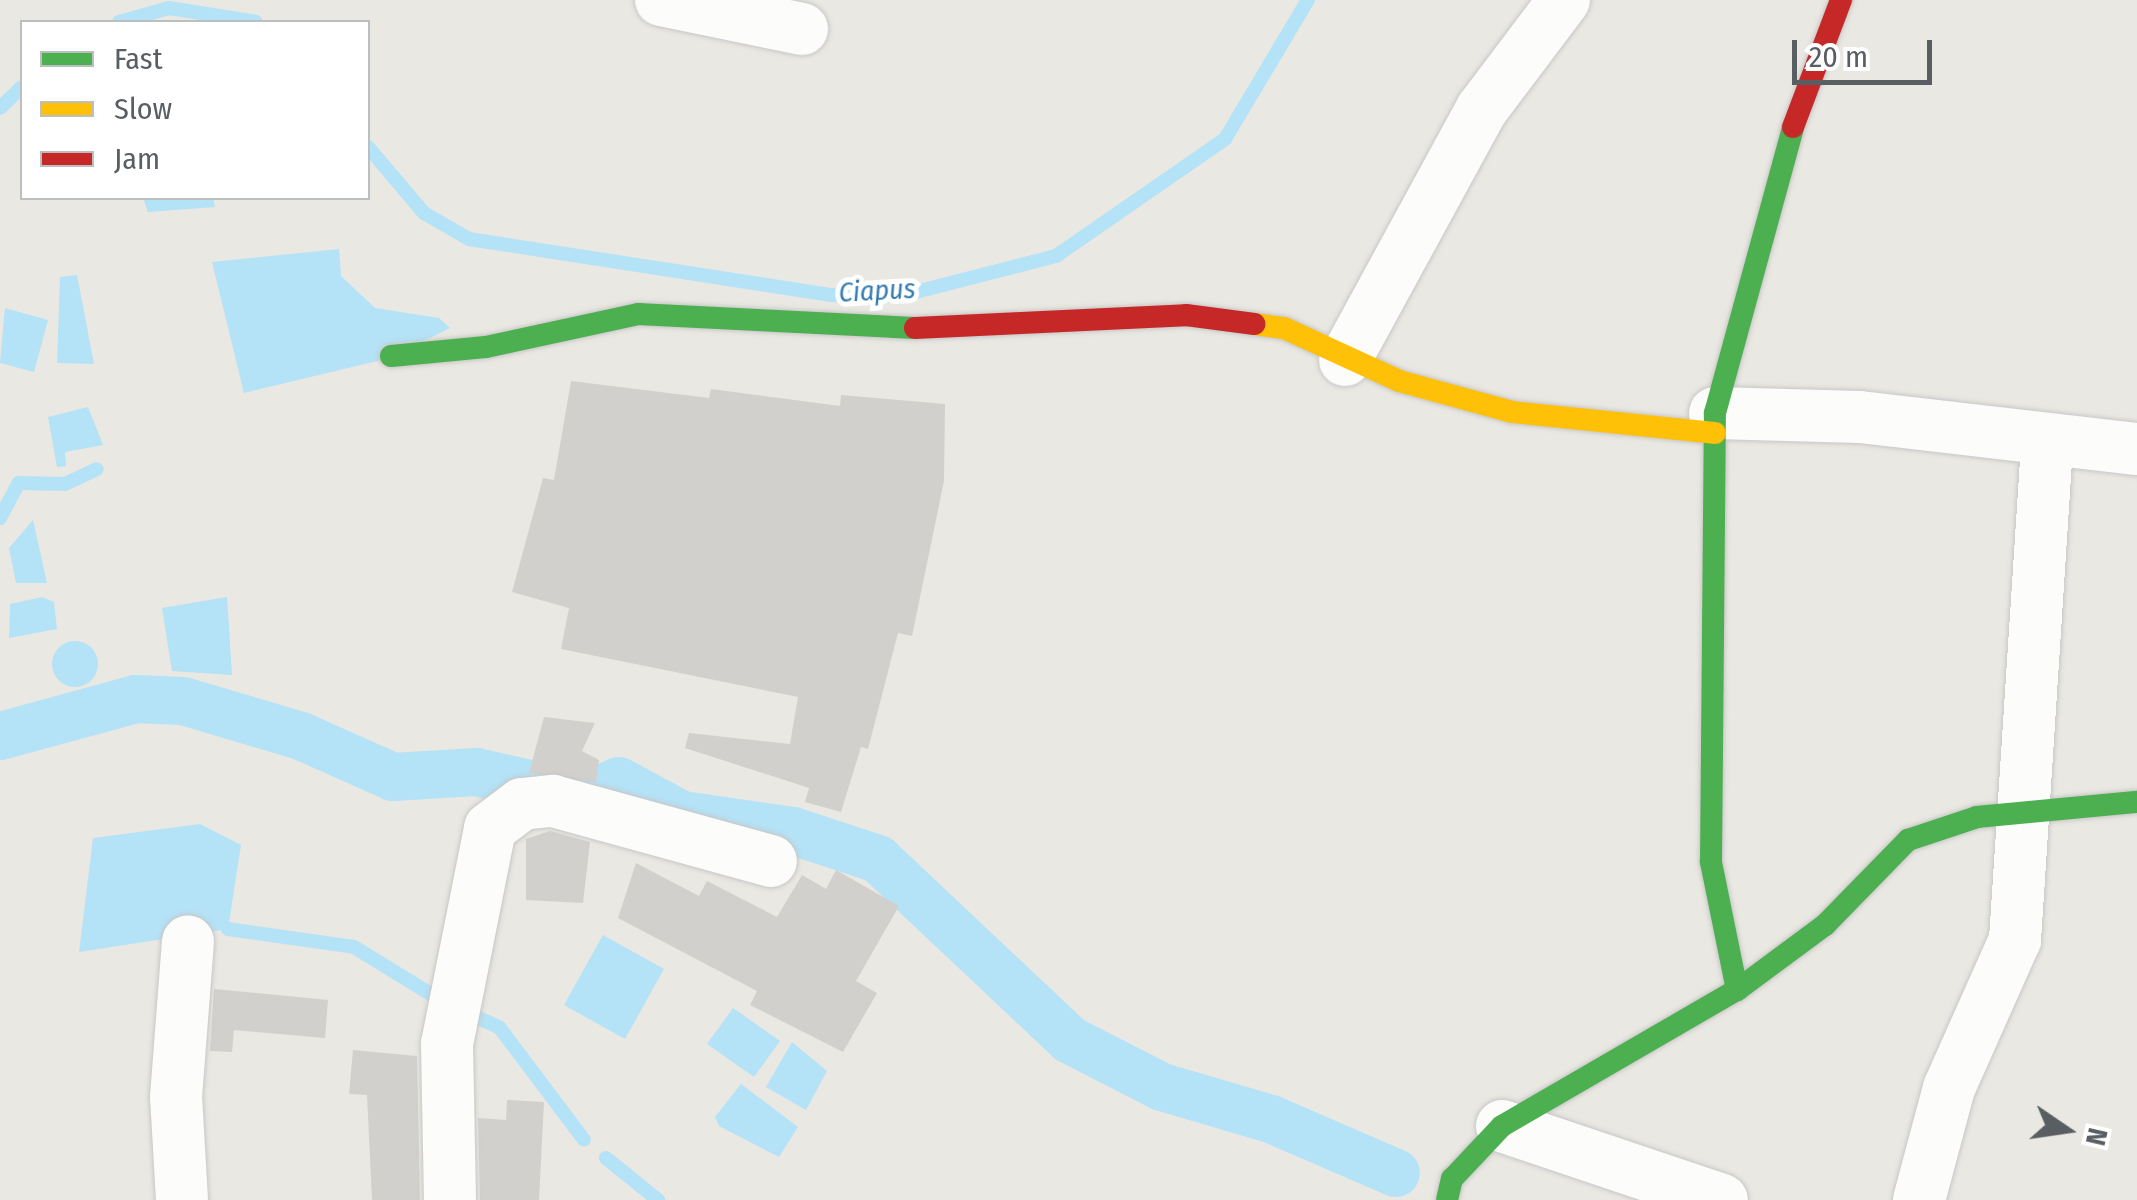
<!DOCTYPE html>
<style>
body{margin:0}
#map{position:relative;width:2137px;height:1200px;overflow:hidden;background:#eae8e2;font-family:"Fira Sans Condensed",sans-serif}
div>[style]{position:absolute}
[style*='--x']{left:calc(var(--x)*1px);top:calc(var(--y)*1px);width:calc(var(--w)*1px);rotate:calc(var(--a)*1deg)}
.water>*{inset:0;background:#b4e2f6}
.round{border-radius:50%}
.stream>*{height:14px;margin:-7px;padding:0 7px;transform-origin:7px;border-radius:7px;background:#b4e2f6}
.canal>*{height:48px;margin:-24px;padding:0 24px;transform-origin:24px;border-radius:24px;background:#b4e2f6}
.building>*{inset:0;background:#d1d0cd}
.roads{filter:drop-shadow(0 0 2px #c7c7c7) drop-shadow(0 0 2px #c7c7c7)}
.street>*{height:52px;margin:-26px;padding:0 26px;transform-origin:26px;border-radius:26px;background:#fcfcfb}
.fast>*{height:22px;margin:-11px;padding:0 11px;transform-origin:11px;border-radius:11px;background:#4caf50}
.slow>*{height:22px;margin:-11px;padding:0 11px;transform-origin:11px;border-radius:11px;background:#ffc107}
.jam>*{height:22px;margin:-11px;padding:0 11px;transform-origin:11px;border-radius:11px;background:#c62828}
span{translate:-50% -50%;white-space:nowrap;text-align:center;line-height:1.15;-webkit-text-stroke:10px #fff;paint-order:stroke}
.water-label{font-size:28px;color:#337bae;font-style:italic}
.legend{position:absolute;left:20px;top:20px;width:350px;height:180px;box-sizing:border-box;background:#fff;border:2px solid #bcbfc0;margin:0;padding:12px 18px;list-style:none;font-size:30px;color:#585e62}
.legend li{display:flex;align-items:center;gap:20px;height:50px}
.legend b{width:50px;border:2px solid #bcbfc0}
.north{position:absolute;left:2017px;top:1080px;width:100px;height:100px;-webkit-text-stroke:8px #fff;paint-order:stroke;rotate:103deg;font-size:28px;font-weight:700;line-height:40px;text-align:center;color:#585e62}
.north::after{content:'';display:block;margin:auto;width:35px;height:45px;background:#585e62;clip-path:polygon(50% 0,100% 100%,50% 72%,0 100%)}
.scale{position:absolute;left:1792px;top:40px;width:140px;height:45px;box-sizing:border-box;border:5px solid #585e62;border-top:0;padding-left:12px;font-size:30px;line-height:35px;white-space:nowrap;color:#585e62;-webkit-text-stroke:8px #fff;paint-order:stroke}
</style>
<div id="map">
<div class="water">
<div style="clip-path:polygon(143px 198px,213px 198px,215px 207px,148px 212px)"></div>
<div style="clip-path:polygon(339px 249px,341px 276px,375px 308px,439px 318px,450px 328px,390px 358px,244px 393px,212px 262px)"></div>
<div style="clip-path:polygon(77px 275px,94px 364px,57px 363px,60px 277px)"></div>
<div style="clip-path:polygon(5px 308px,48px 320px,34px 372px,0 363px)"></div>
<div style="clip-path:polygon(88px 407px,103px 445px,65px 452px,66px 466px,57px 467px,48px 417px)"></div>
<div style="clip-path:polygon(33px 520px,47px 583px,16px 583px,9px 548px)"></div>
<div style="clip-path:polygon(42px 597px,54px 602px,57px 629px,9px 638px,10px 604px)"></div>
<div style="clip-path:polygon(227px 597px,232px 675px,172px 671px,162px 608px)"></div>
<div class="round" style="left:52px;top:641px;width:46px;height:46px"></div>
<div style="clip-path:polygon(200px 824px,241px 845px,228px 929px,79px 952px,93px 838px)"></div>
<div style="clip-path:polygon(603px 935px,664px 969px,625px 1039px,564px 1005px)"></div>
<div style="clip-path:polygon(733px 1008px,780px 1041px,754px 1077px,707px 1044px)"></div>
<div style="clip-path:polygon(792px 1042px,827px 1071px,806px 1110px,766px 1087px)"></div>
<div style="clip-path:polygon(741px 1084px,798px 1127px,779px 1157px,719px 1126px,715px 1117px)"></div>
</div>
<div class="stream">
<div style="--x:119;--y:22;--w:52;--a:-15.6"></div>
<div style="--x:169;--y:8;--w:88;--a:9.1"></div>
<div style="--x:0;--y:108;--w:30;--a:-44"></div>
<div style="--x:368;--y:147;--w:87;--a:49.7"></div>
<div style="--x:424;--y:213;--w:52;--a:30"></div>
<div style="--x:469;--y:239;--w:367;--a:8.8"></div>
<div style="--x:832;--y:295;--w:68;--a:0.8"></div>
<div style="--x:900;--y:296;--w:161;--a:-14.4"></div>
<div style="--x:1056;--y:256;--w:206;--a:-34.7"></div>
<div style="--x:1225;--y:139;--w:162;--a:-59.2"></div>
<div style="--x:0;--y:518;--w:40;--a:-62"></div>
<div style="--x:19;--y:483;--w:46;--a:1.2"></div>
<div style="--x:65;--y:484;--w:35;--a:-25"></div>
<div style="--x:228;--y:929;--w:127;--a:8.1"></div>
<div style="--x:354;--y:947;--w:97;--a:31.6"></div>
<div style="--x:465;--y:1012;--w:37;--a:24"></div>
<div style="--x:499;--y:1027;--w:141;--a:53"></div>
<div style="--x:606;--y:1158;--w:67;--a:38.9"></div>
</div>
<div class="canal">
<div style="--x:0;--y:736;--w:141;--a:-15.2"></div>
<div style="--x:136;--y:699;--w:47;--a:2.4"></div>
<div style="--x:183;--y:701;--w:123;--a:16.5"></div>
<div style="--x:301;--y:736;--w:101;--a:24"></div>
<div style="--x:393;--y:777;--w:83;--a:-3.4"></div>
<div style="--x:476;--y:772;--w:111;--a:12.5"></div>
<div style="--x:584;--y:796;--w:38;--a:-23"></div>
<div style="--x:619;--y:781;--w:72;--a:28.4"></div>
<div style="--x:682;--y:815;--w:112;--a:8.2"></div>
<div style="--x:793;--y:831;--w:89;--a:18.2"></div>
<div style="--x:878;--y:859;--w:264;--a:43.3"></div>
<div style="--x:1070;--y:1040;--w:103;--a:27.1"></div>
<div style="--x:1162;--y:1087;--w:114;--a:16.4"></div>
<div style="--x:1271;--y:1119;--w:136;--a:23.4"></div>
</div>
<div class="building">
<div style="clip-path:polygon(571px 381px,709px 398px,711px 389px,840px 406px,841px 395px,945px 404px,944px 481px,912px 636px,898px 633px,868px 749px,861px 747px,841px 812px,805px 802px,809px 788px,685px 748px,689px 733px,790px 744px,798px 697px,561px 649px,569px 608px,512px 592px,543px 478px,554px 480px)"></div>
<div style="clip-path:polygon(544px 717px,595px 723px,582px 751px,599px 760px,596px 782px,529px 773px)"></div>
<div style="clip-path:polygon(550px 831px,590px 842px,583px 903px,526px 900px,526px 839px)"></div>
<div style="clip-path:polygon(636px 863px,699px 896px,707px 881px,777px 917px,802px 875px,826px 889px,836px 870px,899px 906px,856px 981px,877px 993px,843px 1052px,750px 1005px,757px 991px,618px 918px)"></div>
<div style="clip-path:polygon(214px 989px,328px 1000px,325px 1038px,234px 1030px,232px 1052px,210px 1051px)"></div>
<div style="clip-path:polygon(353px 1050px,417px 1056px,420px 1200px,372px 1200px,367px 1095px,349px 1094px)"></div>
<div style="clip-path:polygon(507px 1100px,544px 1102px,539px 1200px,480px 1200px,478px 1118px,506px 1120px)"></div>
</div>
<div class="roads">
<div class="street">
<div style="--x:661;--y:0;--w:144;--a:11.6"></div>
<div style="--x:1345;--y:360;--w:286;--a:-61.4"></div>
<div style="--x:1482;--y:109;--w:136;--a:-53"></div>
<div style="--x:1715;--y:413;--w:145;--a:1.6"></div>
<div style="--x:1860;--y:417;--w:279;--a:6.6"></div>
<div style="--x:1502;--y:1126;--w:232;--a:18.6"></div>
<div style="--x:182;--y:1200;--w:103;--a:-93.3"></div>
<div style="--x:176;--y:1097;--w:156;--a:-85.6"></div>
<div style="--x:450;--y:1200;--w:156;--a:-91.1"></div>
<div style="--x:447;--y:1044;--w:220;--a:-78.7"></div>
<div style="--x:490;--y:828;--w:40;--a:-37"></div>
<div style="--x:522;--y:804;--w:31;--a:-6"></div>
<div style="--x:553;--y:801;--w:226;--a:15.4"></div>
<div style="--x:1919;--y:1200;--w:116;--a:-75"></div>
<div style="--x:1949;--y:1088;--w:162;--a:-66"></div>
<div style="--x:2015;--y:940;--w:499;--a:-86.3"></div>
</div>
<div class="fast">
<div style="--x:391;--y:356;--w:95;--a:-5.4"></div>
<div style="--x:486;--y:347;--w:156;--a:-12.2"></div>
<div style="--x:638;--y:314;--w:277;--a:2.9"></div>
<div style="--x:1737;--y:990;--w:131;--a:-101.5"></div>
<div style="--x:1711;--y:862;--w:449;--a:-89.5"></div>
<div style="--x:1715;--y:413;--w:296;--a:-74.7"></div>
<div style="--x:1447;--y:1200;--w:22;--a:-77"></div>
<div style="--x:1452;--y:1179;--w:73;--a:-46.7"></div>
<div style="--x:1502;--y:1126;--w:272;--a:-30.1"></div>
<div style="--x:1737;--y:990;--w:109;--a:-36.5"></div>
<div style="--x:1825;--y:925;--w:119;--a:-45.7"></div>
<div style="--x:1908;--y:840;--w:73;--a:-18.4"></div>
<div style="--x:1977;--y:817;--w:161;--a:-5.4"></div>
</div>
<div class="slow">
<div style="--x:1254;--y:324;--w:30;--a:8"></div>
<div style="--x:1284;--y:328;--w:127;--a:24.7"></div>
<div style="--x:1399;--y:381;--w:117;--a:15.3"></div>
<div style="--x:1512;--y:412;--w:204;--a:5.9"></div>
</div>
<div class="jam">
<div style="--x:1793;--y:127;--w:136;--a:-69.3"></div>
<div style="--x:915;--y:328;--w:271;--a:-2.7"></div>
<div style="--x:1186;--y:315;--w:69;--a:7.5"></div>
</div>
</div>
<div class="water-label">
<span style="left:877px;top:291px;rotate:-3deg">Ciapus</span>
</div>
<ul class="legend">
<li><b style="height:12px;background:#4caf50"></b>Fast</li>
<li><b style="height:12px;background:#ffc107"></b>Slow</li>
<li><b style="height:12px;background:#c62828"></b>Jam</li>
</ul>
<div class="north">N</div>
<div class="scale">20 m</div>
</div>
